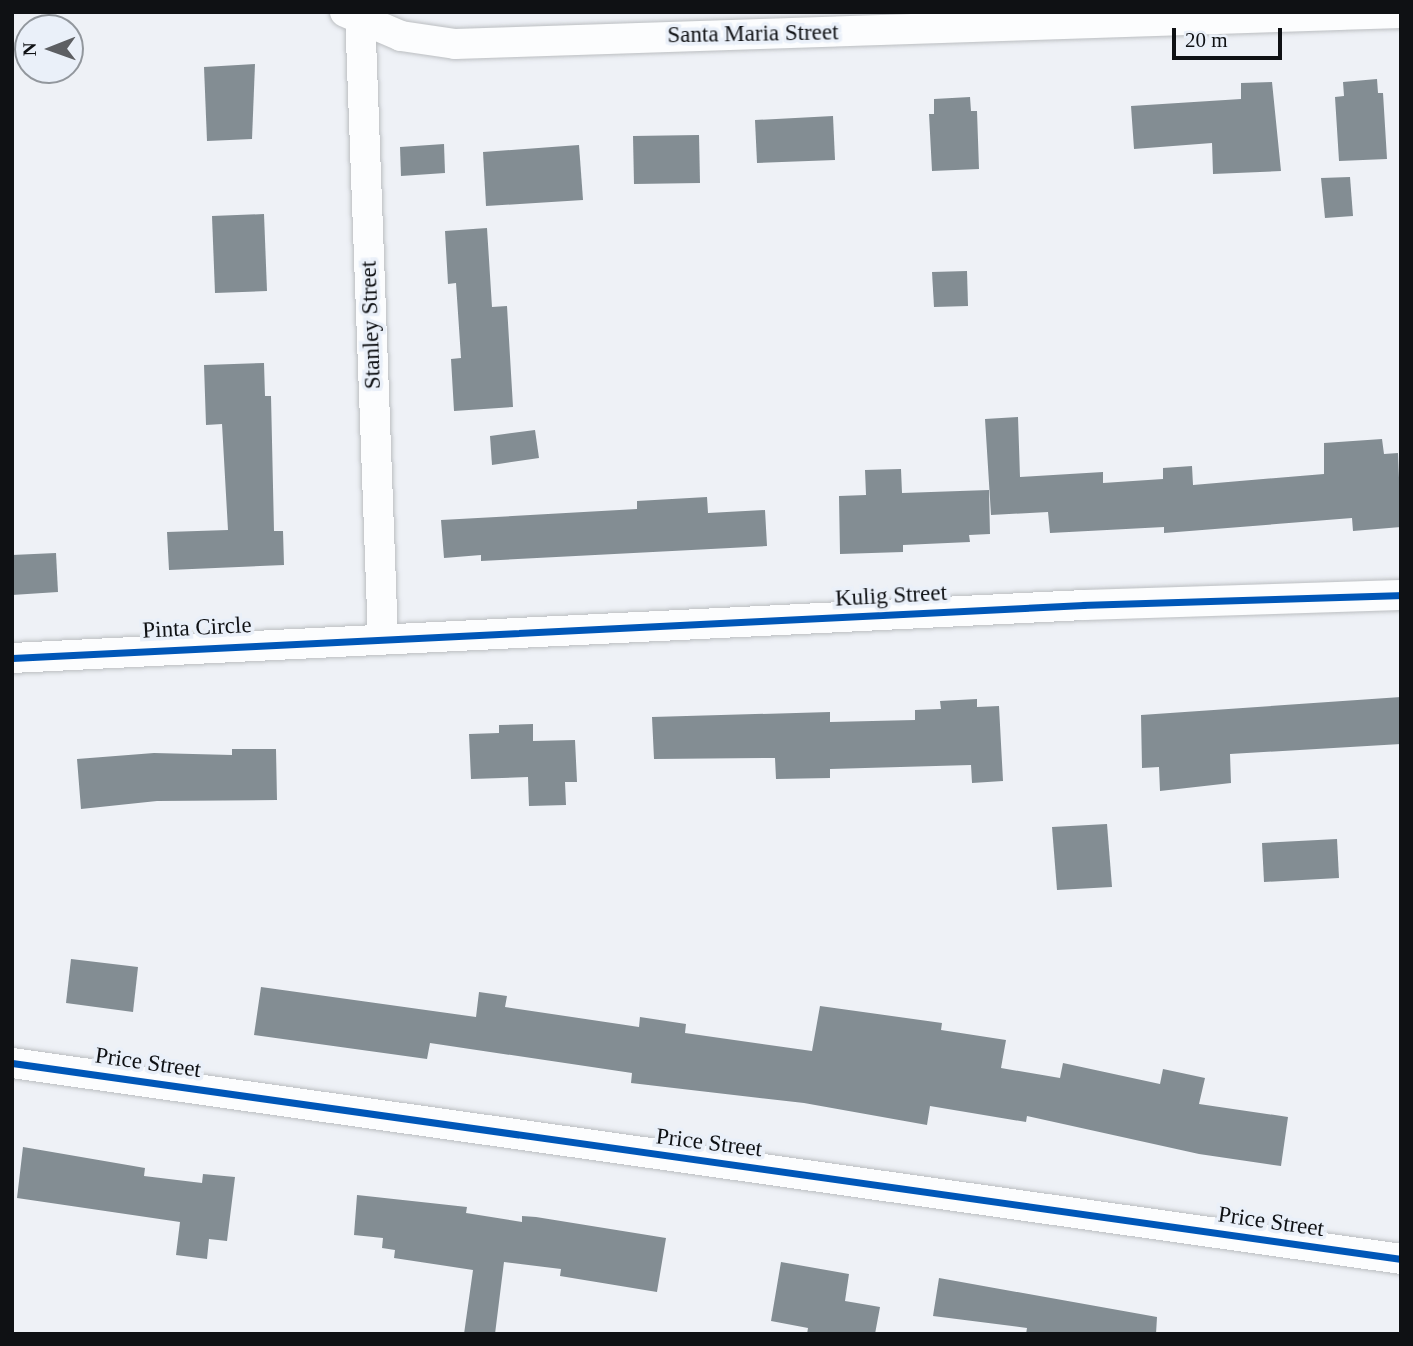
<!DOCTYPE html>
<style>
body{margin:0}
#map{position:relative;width:1413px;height:1346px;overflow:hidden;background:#eef1f6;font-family:Georgia,serif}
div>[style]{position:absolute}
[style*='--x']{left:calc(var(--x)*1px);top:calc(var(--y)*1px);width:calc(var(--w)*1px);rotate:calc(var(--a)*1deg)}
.building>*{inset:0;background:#838d93}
.roads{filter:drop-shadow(0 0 2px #bbbec1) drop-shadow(0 0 2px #bbbec1)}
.street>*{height:30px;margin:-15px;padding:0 15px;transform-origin:15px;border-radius:15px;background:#fcfdfe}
.cycleway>*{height:7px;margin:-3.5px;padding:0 3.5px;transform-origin:3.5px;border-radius:3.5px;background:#0057b8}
span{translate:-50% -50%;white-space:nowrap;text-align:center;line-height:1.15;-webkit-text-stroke:7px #eaf0f9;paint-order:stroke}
.street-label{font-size:23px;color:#0f1114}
.frame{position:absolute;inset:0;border:14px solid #0f1114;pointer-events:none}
.north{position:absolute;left:14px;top:14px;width:70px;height:70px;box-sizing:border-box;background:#eaf0f9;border:2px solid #92979d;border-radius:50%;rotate:269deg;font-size:19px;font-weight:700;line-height:28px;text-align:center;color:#0f1114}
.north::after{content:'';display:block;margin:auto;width:24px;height:32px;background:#5d5f63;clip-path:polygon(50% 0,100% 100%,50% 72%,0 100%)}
.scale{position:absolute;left:1172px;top:28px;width:110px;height:32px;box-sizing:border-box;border:4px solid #0f1114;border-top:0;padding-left:9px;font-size:21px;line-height:24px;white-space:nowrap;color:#0f1114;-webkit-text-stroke:5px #eaf0f9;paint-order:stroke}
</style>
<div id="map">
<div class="building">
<div style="clip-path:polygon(255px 64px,252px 139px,207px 141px,204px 67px)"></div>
<div style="clip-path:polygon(1377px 79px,1378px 93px,1383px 93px,1387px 159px,1339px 161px,1335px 97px,1344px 96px,1343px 82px)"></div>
<div style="clip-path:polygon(1272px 82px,1281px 171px,1213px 174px,1212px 143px,1134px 149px,1131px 106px,1241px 99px,1241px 83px)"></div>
<div style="clip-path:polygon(970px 97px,971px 111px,977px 111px,979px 169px,932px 171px,929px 114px,934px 114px,934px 99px)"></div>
<div style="clip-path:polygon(833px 116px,835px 160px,757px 163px,755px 120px)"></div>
<div style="clip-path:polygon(699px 135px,700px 183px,634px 184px,633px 136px)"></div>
<div style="clip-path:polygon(444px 144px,445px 173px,401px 176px,400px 147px)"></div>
<div style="clip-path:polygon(579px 145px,583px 200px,486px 206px,483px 152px)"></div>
<div style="clip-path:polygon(1350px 177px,1353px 216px,1325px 218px,1321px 178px)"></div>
<div style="clip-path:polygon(264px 214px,267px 291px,215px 293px,212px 216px)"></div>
<div style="clip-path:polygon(487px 228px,492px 307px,507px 306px,513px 407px,454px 411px,451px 359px,461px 358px,456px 283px,448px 284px,445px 231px)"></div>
<div style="clip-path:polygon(967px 271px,968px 306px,934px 307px,932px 272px)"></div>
<div style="clip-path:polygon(264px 363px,265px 396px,271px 396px,274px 531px,283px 531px,284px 565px,169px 570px,167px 532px,228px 530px,222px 424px,206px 425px,204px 365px)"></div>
<div style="clip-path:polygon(1018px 417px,1020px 477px,1103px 472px,1103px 483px,1163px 479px,1163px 468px,1192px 466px,1193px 485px,1324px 474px,1324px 443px,1382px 439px,1384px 454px,1398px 453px,1401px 527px,1353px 531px,1352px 518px,1164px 533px,1164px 527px,1050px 533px,1048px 512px,991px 515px,985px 419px)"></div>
<div style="clip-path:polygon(535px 430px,539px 458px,492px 465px,490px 436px)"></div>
<div style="clip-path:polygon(901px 469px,902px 493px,989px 490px,990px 534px,969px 535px,970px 542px,903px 545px,903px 552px,840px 554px,839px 496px,866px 495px,865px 470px)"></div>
<div style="clip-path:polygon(707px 497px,708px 513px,765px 510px,767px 546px,481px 561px,481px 555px,444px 558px,441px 520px,637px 509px,637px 501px)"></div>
<div style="clip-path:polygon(56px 553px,58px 592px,12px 595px,12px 555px)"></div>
<div style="clip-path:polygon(1401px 697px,1401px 744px,1230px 754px,1231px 783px,1160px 791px,1159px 767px,1142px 768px,1141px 715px)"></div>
<div style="clip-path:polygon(977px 699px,977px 707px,999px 706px,1003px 781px,972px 783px,971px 765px,830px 769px,830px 778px,776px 779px,775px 758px,654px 759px,652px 717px,830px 712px,830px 722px,915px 720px,915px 710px,941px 709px,940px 701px)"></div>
<div style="clip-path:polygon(533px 724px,533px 741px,575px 740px,577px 782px,565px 782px,566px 805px,529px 806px,528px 777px,471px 779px,469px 734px,499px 733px,499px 725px)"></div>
<div style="clip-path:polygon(232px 749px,276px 749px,277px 800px,157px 801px,81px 809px,77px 759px,154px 753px,232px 755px)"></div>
<div style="clip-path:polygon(1107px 824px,1112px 887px,1057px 890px,1052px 827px)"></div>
<div style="clip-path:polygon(1337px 839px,1339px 878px,1264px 882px,1262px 843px)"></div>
<div style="clip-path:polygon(71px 959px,138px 967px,133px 1012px,66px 1003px)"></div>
<div style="clip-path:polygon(261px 987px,476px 1017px,479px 992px,507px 996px,505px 1007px,639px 1027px,640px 1017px,686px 1024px,685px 1033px,812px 1051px,820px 1006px,942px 1023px,941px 1030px,1006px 1040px,1001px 1068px,1060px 1078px,1063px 1063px,1160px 1084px,1163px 1069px,1205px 1078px,1199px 1104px,1288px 1117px,1281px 1166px,1199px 1154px,1027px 1116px,1026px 1122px,930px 1106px,927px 1125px,804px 1103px,631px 1083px,632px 1073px,430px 1043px,427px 1059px,254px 1035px)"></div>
<div style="clip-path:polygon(23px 1147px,145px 1168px,144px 1176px,202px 1183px,203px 1174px,235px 1177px,227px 1241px,209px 1239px,207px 1259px,176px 1255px,180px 1222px,17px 1198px)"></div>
<div style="clip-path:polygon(357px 1195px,467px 1207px,466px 1213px,522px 1222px,522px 1216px,536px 1217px,666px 1238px,657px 1292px,560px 1276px,561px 1269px,504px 1262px,495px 1334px,464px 1334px,473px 1270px,394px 1258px,395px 1250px,382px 1248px,383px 1238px,354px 1235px)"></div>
<div style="clip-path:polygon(781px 1262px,849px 1274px,845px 1301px,880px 1307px,875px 1334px,807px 1334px,808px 1328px,771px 1321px)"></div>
<div style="clip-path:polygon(939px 1278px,1157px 1317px,1156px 1334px,1026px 1334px,1027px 1328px,933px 1316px)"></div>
</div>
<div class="roads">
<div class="street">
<div style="--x:345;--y:12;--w:61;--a:23.2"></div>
<div style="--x:401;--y:36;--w:55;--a:8.4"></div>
<div style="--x:455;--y:44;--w:947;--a:-1.88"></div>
<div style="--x:360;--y:12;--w:626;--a:87.9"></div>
<div style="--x:12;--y:658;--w:1073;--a:-2.83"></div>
<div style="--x:1084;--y:605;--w:317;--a:-1.8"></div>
<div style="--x:12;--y:1063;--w:1403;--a:8.03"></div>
</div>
</div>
<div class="cycleway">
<div style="--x:12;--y:658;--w:1073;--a:-2.83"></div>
<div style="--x:1084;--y:605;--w:317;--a:-1.8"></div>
<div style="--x:12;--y:1063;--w:1403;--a:8.03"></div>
</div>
<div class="street-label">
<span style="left:753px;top:34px;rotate:-1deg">Santa Maria Street</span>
<span style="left:371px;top:325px;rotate:-92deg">Stanley Street</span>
<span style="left:891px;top:596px;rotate:-3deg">Kulig Street</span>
<span style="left:197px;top:628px;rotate:-3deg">Pinta Circle</span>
<span style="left:148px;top:1063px;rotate:8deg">Price Street</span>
<span style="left:709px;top:1143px;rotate:7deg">Price Street</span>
<span style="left:1271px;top:1222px;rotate:8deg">Price Street</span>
</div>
<div class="frame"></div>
<div class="north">N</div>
<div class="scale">20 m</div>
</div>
